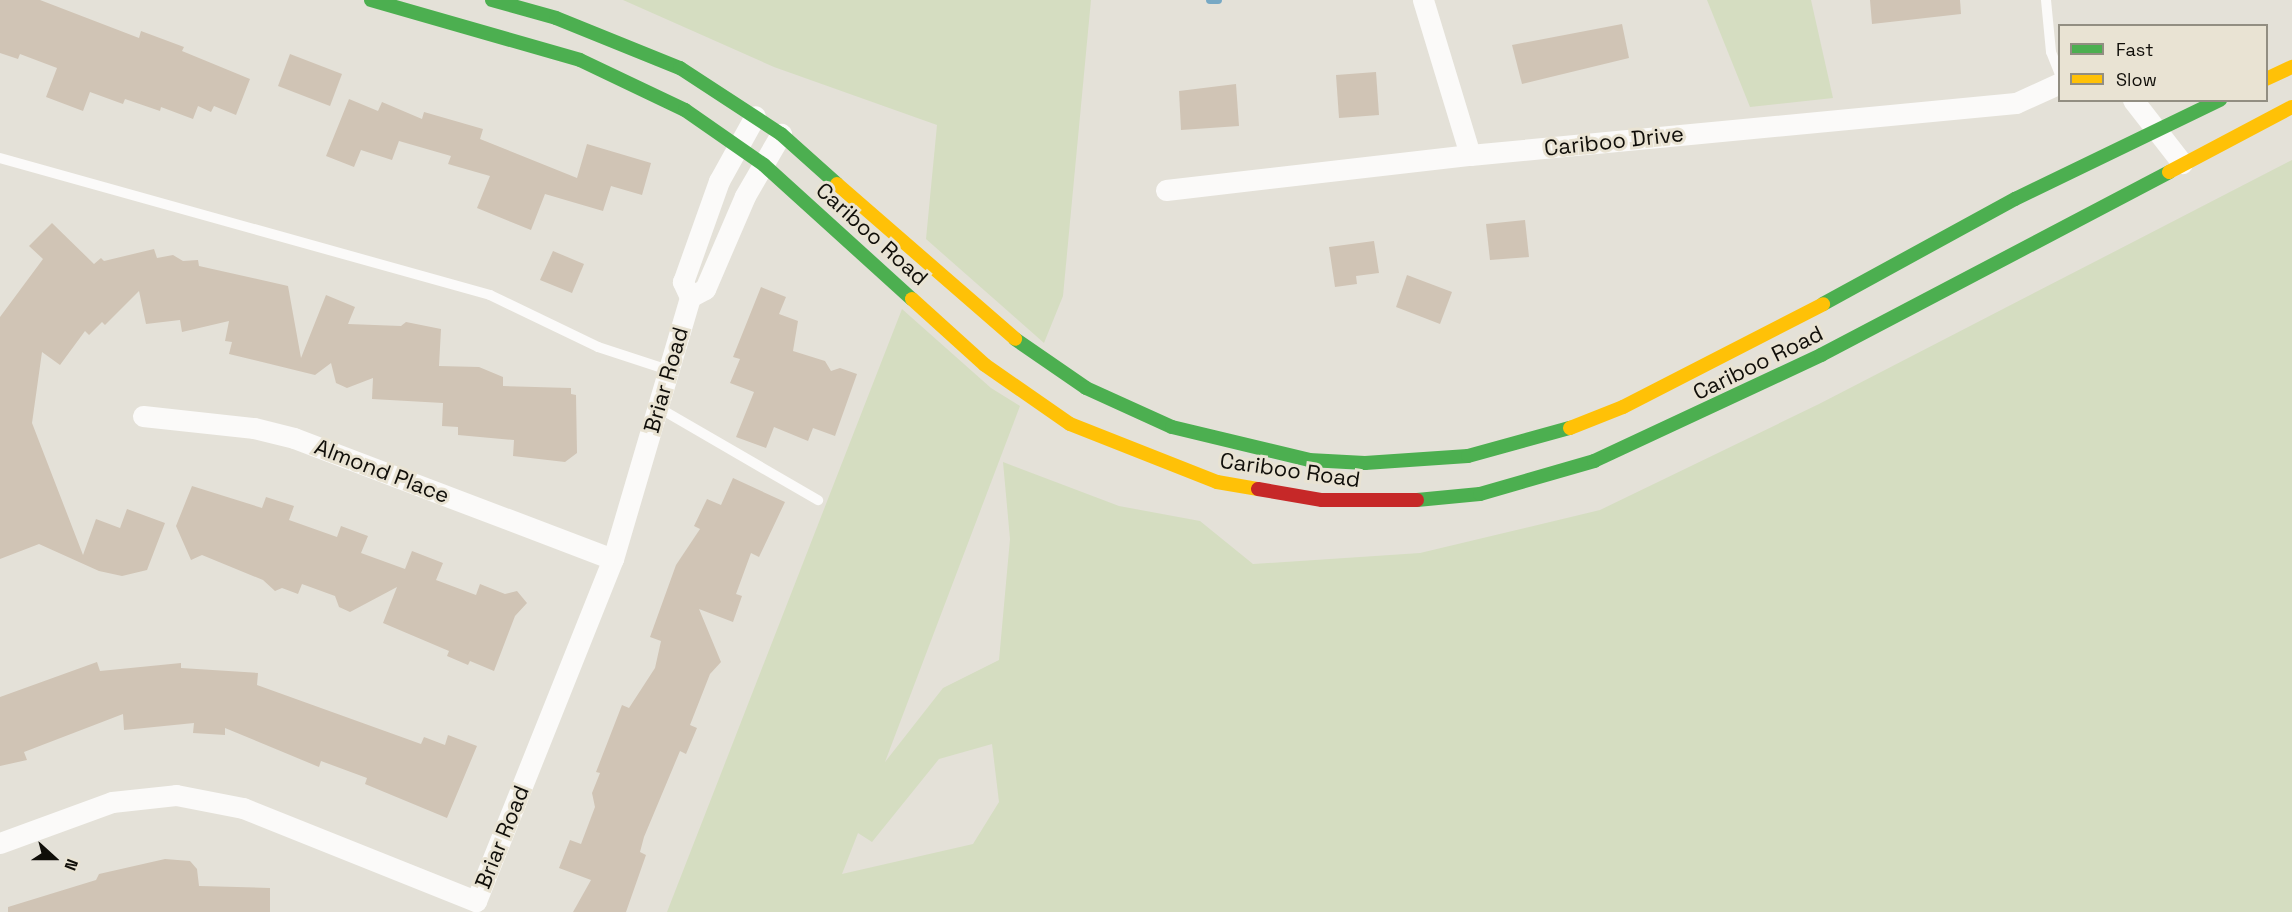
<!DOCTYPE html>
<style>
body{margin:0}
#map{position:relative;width:2292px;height:912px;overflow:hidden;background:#e4e1d8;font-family:"Space Grotesk",sans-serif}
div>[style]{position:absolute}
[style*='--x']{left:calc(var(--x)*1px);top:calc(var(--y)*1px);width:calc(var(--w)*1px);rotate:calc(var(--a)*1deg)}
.green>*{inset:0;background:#d5ddc1}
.stream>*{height:8px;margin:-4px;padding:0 4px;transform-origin:4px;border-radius:4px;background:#77a8c4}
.building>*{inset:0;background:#d0c4b5}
.lane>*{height:10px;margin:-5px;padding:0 5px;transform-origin:5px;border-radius:5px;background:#fbfaf9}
.street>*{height:21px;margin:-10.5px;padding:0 10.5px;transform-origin:10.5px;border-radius:10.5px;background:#fbfaf9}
.fast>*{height:14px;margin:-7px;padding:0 7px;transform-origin:7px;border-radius:7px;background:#4caf50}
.slow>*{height:14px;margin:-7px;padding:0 7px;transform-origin:7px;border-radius:7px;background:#ffc107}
.jam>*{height:14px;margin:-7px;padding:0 7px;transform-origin:7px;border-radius:7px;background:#c62828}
span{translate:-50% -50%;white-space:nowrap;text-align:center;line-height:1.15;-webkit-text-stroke:6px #e9e3d3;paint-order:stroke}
.street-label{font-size:22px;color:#100e09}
.legend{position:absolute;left:2058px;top:24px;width:210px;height:78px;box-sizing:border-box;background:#e9e3d3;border:2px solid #928e82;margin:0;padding:8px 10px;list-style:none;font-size:18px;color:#100e09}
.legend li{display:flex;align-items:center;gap:12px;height:30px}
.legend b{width:30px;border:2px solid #928e82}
.north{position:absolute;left:24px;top:828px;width:60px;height:60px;-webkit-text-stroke:4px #e9e3d3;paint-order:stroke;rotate:111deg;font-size:16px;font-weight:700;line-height:24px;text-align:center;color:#100e09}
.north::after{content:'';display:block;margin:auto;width:21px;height:27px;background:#100e09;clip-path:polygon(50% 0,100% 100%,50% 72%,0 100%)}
</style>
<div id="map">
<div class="green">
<div style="clip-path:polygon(623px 0,1091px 0,1063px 296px,1044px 343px,926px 239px,937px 125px,774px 67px)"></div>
<div style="clip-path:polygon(1707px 0,1811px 0,1833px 98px,1750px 107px)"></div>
<div style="clip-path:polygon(evenodd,2292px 160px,2292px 912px,667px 912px,902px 309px,991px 388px,1020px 406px,885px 762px,943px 688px,999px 660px,1010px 539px,1003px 462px,1119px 506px,1200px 521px,1253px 564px,1420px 553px,1600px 510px,1819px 404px,2292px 160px,992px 744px,999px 802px,973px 844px,842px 874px,858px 833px,872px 842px,939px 759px,992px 744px)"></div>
</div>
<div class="stream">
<div style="--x:1210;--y:0;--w:8;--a:0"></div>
</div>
<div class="building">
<div style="clip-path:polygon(0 0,40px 0,139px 38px,141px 31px,184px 47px,182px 51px,250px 79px,236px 115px,214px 106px,211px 112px,198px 106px,193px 119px,161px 107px,160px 111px,125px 99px,123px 104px,90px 92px,83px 111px,46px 97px,57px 68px,20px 54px,18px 59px,0 53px)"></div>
<div style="clip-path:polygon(1870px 0,1960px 0,1961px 14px,1872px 24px)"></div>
<div style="clip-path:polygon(1622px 24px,1629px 58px,1522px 84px,1512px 45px)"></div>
<div style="clip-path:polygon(290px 54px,342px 74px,330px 106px,278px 86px)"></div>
<div style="clip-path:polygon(1376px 72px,1379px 115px,1339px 118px,1336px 75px)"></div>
<div style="clip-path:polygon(1236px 84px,1239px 126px,1181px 130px,1179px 91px)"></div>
<div style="clip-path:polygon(349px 99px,378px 111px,382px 102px,422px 119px,424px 112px,483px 129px,480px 139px,577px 178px,587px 144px,651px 163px,642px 195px,611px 186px,603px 211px,545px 194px,531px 230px,477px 208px,490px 176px,448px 164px,451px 156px,399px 141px,392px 160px,361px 150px,354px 167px,326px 156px)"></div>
<div style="clip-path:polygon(1525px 220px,1529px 257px,1490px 260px,1486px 224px)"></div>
<div style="clip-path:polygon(52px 223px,94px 264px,101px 258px,104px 261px,154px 249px,157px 258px,173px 255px,183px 261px,198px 260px,199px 266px,288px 286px,301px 358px,326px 295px,355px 307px,348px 324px,401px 326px,406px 322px,441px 329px,439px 366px,479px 367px,503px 377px,503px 386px,571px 388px,571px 394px,576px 395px,577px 453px,565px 462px,513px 456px,514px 440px,458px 435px,458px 427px,442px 426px,443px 403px,372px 399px,373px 378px,347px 388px,336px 383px,331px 363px,315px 375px,229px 354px,232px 342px,225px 341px,229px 321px,182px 332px,180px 320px,146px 324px,139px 291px,105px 325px,102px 322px,89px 335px,85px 331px,60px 365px,42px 352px,32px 423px,83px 555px,96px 519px,120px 528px,127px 509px,165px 523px,147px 570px,122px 576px,99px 571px,39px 544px,0 559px,0 317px,43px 259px,29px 246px)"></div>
<div style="clip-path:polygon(1374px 241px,1379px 273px,1356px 276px,1357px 284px,1335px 287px,1329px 247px)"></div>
<div style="clip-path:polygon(553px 251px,584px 264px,572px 293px,540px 280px)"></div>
<div style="clip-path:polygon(1407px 275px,1452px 292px,1440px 324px,1396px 307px)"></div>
<div style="clip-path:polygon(761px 287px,786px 297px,779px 314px,798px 321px,793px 351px,825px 361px,831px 371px,840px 368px,857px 374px,835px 436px,813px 428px,808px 441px,774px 427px,766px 448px,736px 437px,754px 392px,730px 383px,740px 359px,733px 357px)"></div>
<div style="clip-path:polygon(733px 478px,785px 502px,759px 557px,751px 553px,736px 594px,742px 596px,733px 622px,699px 609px,721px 662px,710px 674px,690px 725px,697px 728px,686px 754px,680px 751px,644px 837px,640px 852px,646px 855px,626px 912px,573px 912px,591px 880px,559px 868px,570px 840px,581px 844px,595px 807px,592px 793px,600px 773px,596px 772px,622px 705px,629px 708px,655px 668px,661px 641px,650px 637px,676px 565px,700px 529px,694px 526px,707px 499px,721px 505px)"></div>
<div style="clip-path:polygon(192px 486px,262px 508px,266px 497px,294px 506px,289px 520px,337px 537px,341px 526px,368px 536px,361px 553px,405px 569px,412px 551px,443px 563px,436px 580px,476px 595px,480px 584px,505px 594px,517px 591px,527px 603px,515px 616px,494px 671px,470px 661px,468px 665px,447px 656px,449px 651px,383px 623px,397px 587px,350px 612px,339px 607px,335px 596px,302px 584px,298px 594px,282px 588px,275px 591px,263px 580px,202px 555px,191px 560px,176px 526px)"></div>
<div style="clip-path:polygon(97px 662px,100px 671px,181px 663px,181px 668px,258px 673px,257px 685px,421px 744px,424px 737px,445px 745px,448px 735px,477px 746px,447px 818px,365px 784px,367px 778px,321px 761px,319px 767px,225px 728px,225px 735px,193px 733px,194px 723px,124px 730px,123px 714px,24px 752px,27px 760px,0 766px,0 697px)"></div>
<div style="clip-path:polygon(165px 859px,190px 861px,197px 869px,199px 886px,270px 888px,270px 912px,8px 912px,8px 907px,96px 880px,99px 874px)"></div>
</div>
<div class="lane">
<div style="--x:2046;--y:0;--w:52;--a:84.5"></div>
<div style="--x:2051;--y:52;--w:24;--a:68"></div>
<div style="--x:0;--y:158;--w:509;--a:15.62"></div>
<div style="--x:490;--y:295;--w:120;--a:25.7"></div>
<div style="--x:598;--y:347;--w:74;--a:18.2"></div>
<div style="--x:659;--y:408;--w:184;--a:30.1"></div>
</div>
<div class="street">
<div style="--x:1423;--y:0;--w:162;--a:73.1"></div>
<div style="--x:2133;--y:100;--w:80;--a:52.1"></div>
<div style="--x:1166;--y:190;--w:306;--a:-6.6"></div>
<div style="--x:1470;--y:155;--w:548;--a:-5.44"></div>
<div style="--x:2016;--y:103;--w:48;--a:-24.4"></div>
<div style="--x:690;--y:297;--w:17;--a:-28"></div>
<div style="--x:705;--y:289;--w:101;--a:-66.7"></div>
<div style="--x:745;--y:196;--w:72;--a:-59.9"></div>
<div style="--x:143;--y:416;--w:112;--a:6.2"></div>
<div style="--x:254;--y:428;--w:41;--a:14"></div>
<div style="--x:294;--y:438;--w:341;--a:20.8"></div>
<div style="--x:0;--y:843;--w:119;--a:-20.1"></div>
<div style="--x:112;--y:802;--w:64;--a:-6.2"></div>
<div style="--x:176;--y:795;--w:68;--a:11"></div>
<div style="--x:243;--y:808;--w:251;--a:21.8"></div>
<div style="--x:476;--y:901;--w:368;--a:-68.2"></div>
<div style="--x:613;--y:559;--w:273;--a:-73.6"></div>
<div style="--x:690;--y:297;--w:17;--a:-115"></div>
<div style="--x:683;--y:282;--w:107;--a:-70.4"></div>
<div style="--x:719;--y:181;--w:74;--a:-61"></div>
</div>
<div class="fast">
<div style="--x:371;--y:0;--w:217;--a:16"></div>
<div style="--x:580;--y:60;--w:116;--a:25.5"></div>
<div style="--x:685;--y:110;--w:96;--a:34.8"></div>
<div style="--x:764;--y:165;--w:200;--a:42.2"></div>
<div style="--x:492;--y:0;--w:66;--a:15.7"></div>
<div style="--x:556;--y:18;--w:134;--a:22"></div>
<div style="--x:680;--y:68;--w:121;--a:33.2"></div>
<div style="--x:781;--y:134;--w:75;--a:41.8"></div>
<div style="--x:1823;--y:304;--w:219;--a:-28.7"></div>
<div style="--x:2015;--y:199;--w:228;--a:-25.8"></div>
<div style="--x:1015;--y:339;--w:86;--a:34.6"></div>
<div style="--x:1086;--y:388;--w:94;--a:24.4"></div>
<div style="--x:1172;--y:427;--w:141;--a:13.5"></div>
<div style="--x:1309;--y:460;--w:56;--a:3.1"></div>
<div style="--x:1365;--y:463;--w:103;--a:-3.9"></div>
<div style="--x:1468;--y:456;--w:106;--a:-15.4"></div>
<div style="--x:1417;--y:500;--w:63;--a:-5.4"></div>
<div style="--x:1480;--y:494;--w:119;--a:-16.1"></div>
<div style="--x:1594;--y:461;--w:251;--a:-25"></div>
<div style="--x:1821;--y:355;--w:393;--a:-27.7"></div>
</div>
<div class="slow">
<div style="--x:2266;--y:79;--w:29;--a:-25"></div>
<div style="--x:2169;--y:172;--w:139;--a:-27.9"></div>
<div style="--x:837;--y:184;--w:236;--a:41"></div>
<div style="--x:912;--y:299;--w:98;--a:42.1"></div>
<div style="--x:985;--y:365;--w:103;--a:34.8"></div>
<div style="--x:1070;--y:424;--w:158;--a:21.5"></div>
<div style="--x:1217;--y:482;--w:42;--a:9.7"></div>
<div style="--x:1570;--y:428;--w:57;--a:-21.6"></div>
<div style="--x:1623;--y:407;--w:225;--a:-27.2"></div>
</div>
<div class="jam">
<div style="--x:1258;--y:489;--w:65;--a:9.8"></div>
<div style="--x:1322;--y:500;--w:95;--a:0"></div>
</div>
<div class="street-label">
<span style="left:1614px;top:141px;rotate:-6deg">Cariboo Drive</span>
<span style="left:872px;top:234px;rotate:42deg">Cariboo Road</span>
<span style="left:1758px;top:363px;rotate:-26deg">Cariboo Road</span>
<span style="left:666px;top:380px;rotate:-74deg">Briar Road</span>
<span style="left:1290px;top:470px;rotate:8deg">Cariboo Road</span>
<span style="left:382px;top:471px;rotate:21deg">Almond Place</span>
<span style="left:502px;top:837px;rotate:-68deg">Briar Road</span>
</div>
<ul class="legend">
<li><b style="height:8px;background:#4caf50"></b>Fast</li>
<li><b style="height:8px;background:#ffc107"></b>Slow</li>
</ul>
<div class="north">N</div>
</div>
